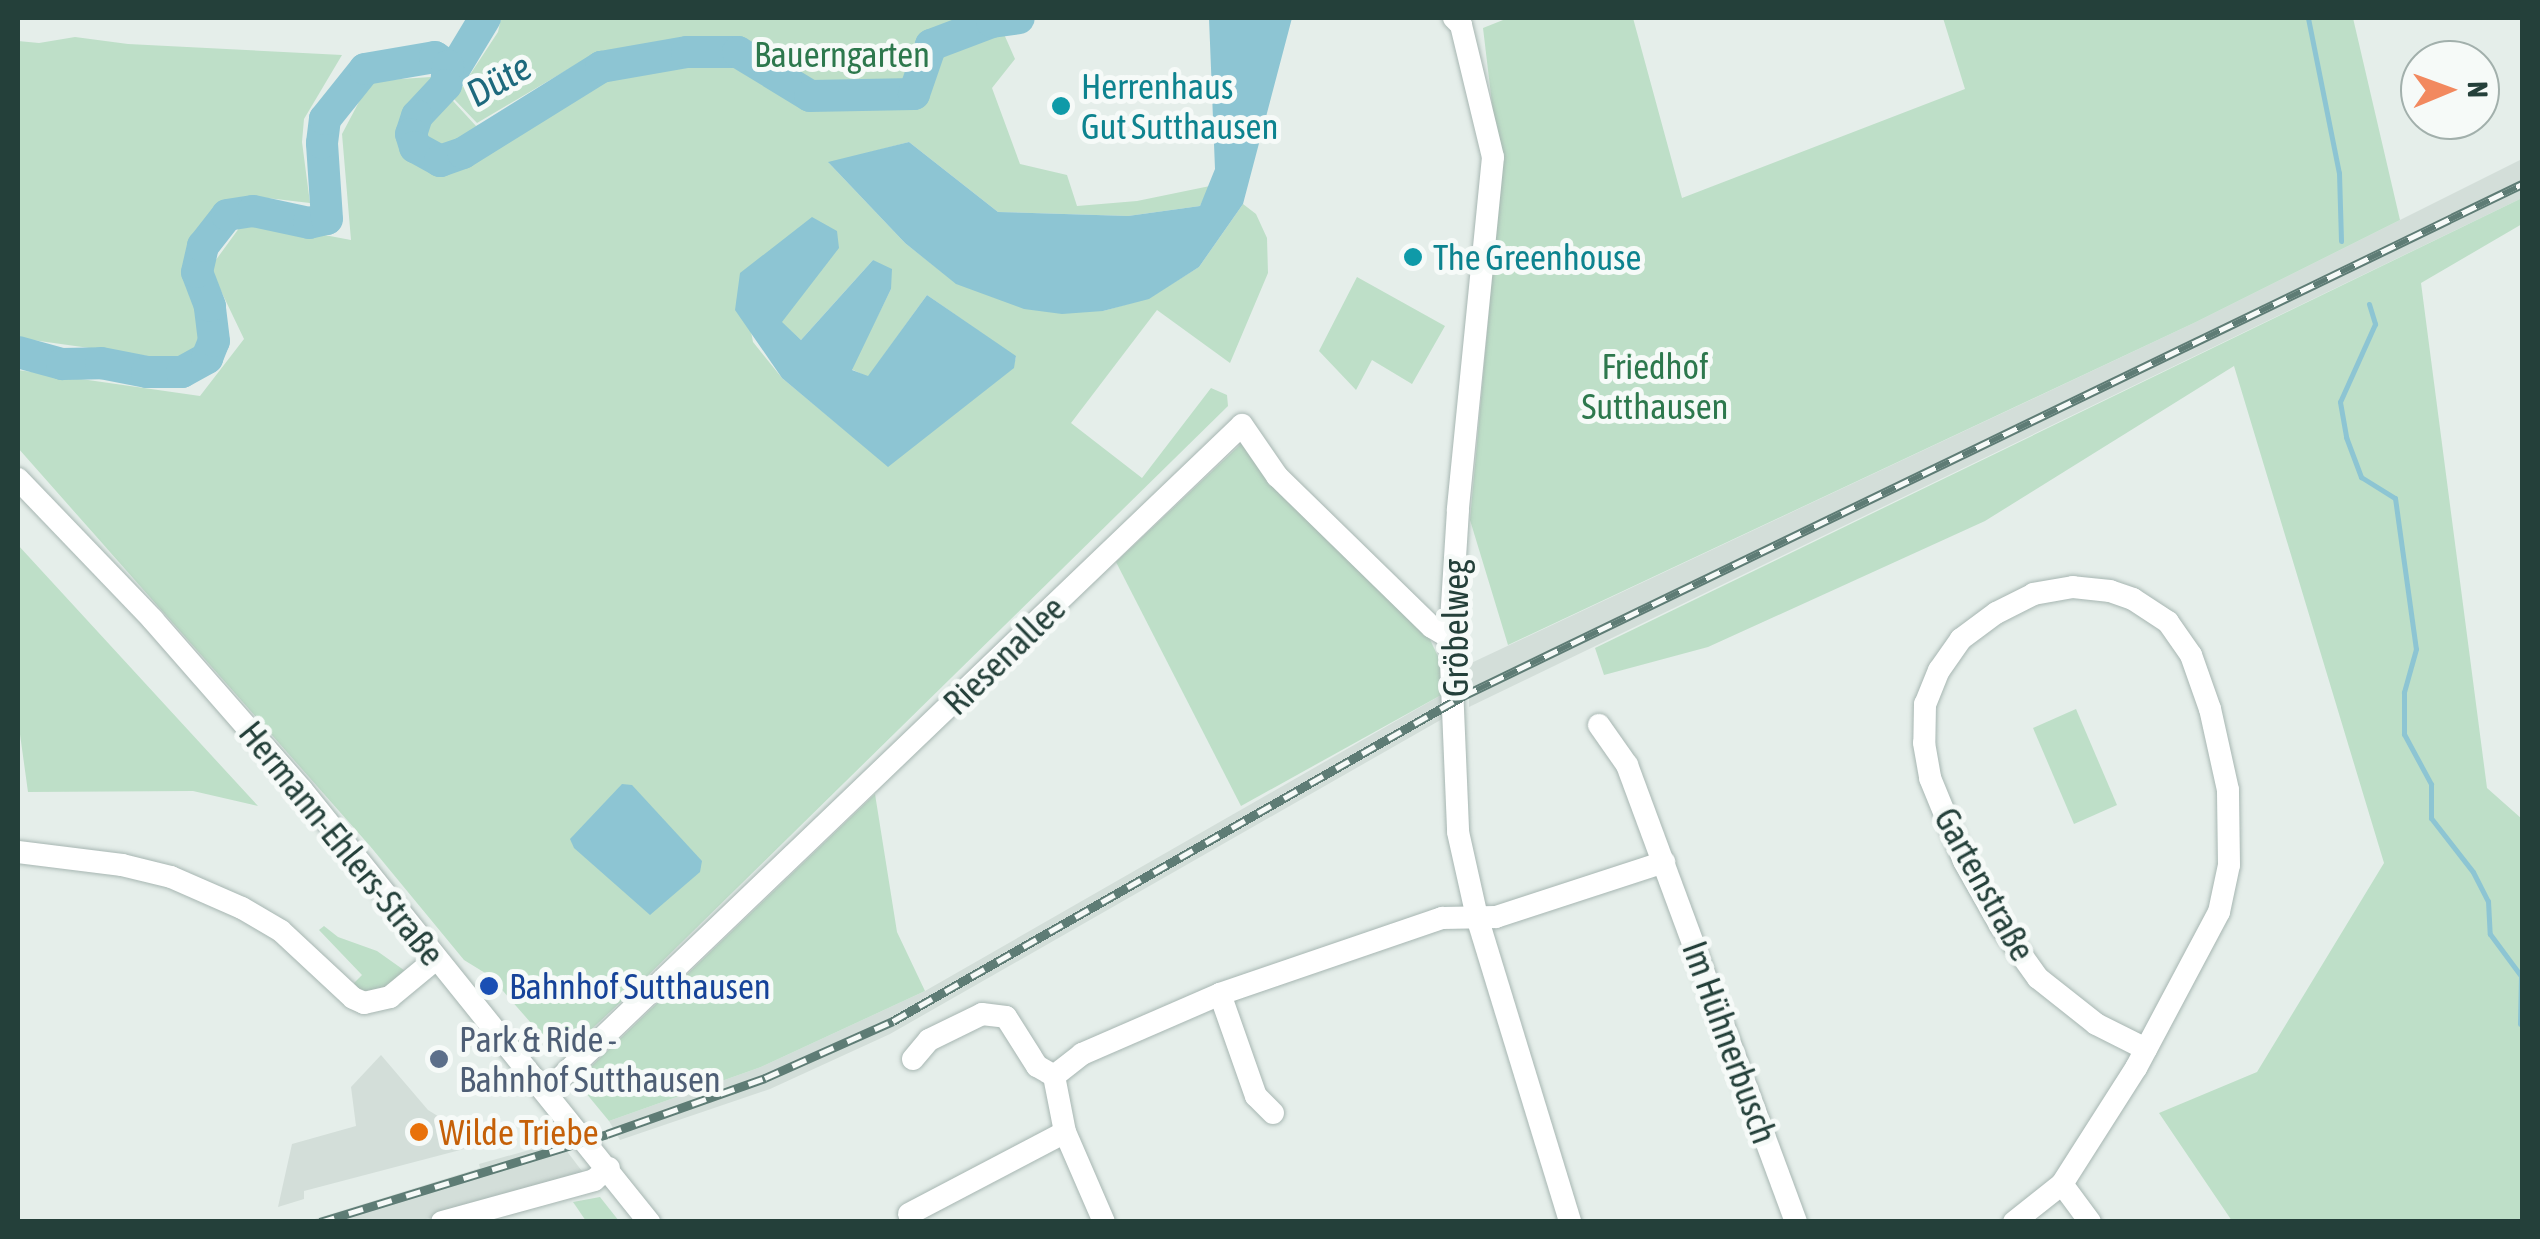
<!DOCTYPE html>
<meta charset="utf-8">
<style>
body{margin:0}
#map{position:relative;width:2540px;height:1239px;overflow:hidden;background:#e5eeea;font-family:"Asap Condensed",sans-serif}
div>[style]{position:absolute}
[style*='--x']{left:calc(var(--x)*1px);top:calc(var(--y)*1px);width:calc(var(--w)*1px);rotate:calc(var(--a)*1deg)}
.built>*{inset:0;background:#d3ded9}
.green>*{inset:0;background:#bedfc8}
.water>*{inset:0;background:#8dc5d3}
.stream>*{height:5px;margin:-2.5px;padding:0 2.5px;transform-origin:2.5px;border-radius:2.5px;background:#8dc5d3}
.river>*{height:32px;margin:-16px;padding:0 16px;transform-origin:16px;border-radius:16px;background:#8dc5d3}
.roads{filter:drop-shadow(0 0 2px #a7b6b2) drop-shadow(0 0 2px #a7b6b2)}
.minor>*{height:22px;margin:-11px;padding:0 11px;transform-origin:11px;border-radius:11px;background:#fff}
.rail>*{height:9px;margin-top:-4.5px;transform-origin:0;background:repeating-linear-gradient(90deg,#f6faf8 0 15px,#5e7c75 0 30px);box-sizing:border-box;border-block:2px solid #5e7c75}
.dots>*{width:28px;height:28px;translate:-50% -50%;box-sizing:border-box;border:5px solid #f6faf8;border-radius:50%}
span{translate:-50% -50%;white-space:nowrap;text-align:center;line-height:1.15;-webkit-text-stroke:10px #f6faf8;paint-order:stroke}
.park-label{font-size:35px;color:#2d784d}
.culture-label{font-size:35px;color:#0d838f}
.left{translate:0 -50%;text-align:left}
.street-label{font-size:35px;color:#24403a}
.transit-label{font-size:35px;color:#164399}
.service-label{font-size:35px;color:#4e5e75}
.food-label{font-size:35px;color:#c56008}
.water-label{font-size:38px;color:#1d697d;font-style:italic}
.frame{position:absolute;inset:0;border:20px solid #24403a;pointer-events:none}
.north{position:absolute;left:2400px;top:40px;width:100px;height:100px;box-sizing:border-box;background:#f6faf8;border:2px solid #a2b0ac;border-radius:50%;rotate:89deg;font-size:28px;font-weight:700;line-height:40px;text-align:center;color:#24403a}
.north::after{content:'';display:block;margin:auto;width:35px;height:45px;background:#f2895f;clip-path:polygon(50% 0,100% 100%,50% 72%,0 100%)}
</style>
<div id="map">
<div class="built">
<div style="clip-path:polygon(2522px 159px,2522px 198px,1469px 707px,1469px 664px,2196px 322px)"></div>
<div style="clip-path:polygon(1443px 694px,1444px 718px,890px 1034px,770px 1089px,620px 1140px,609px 1121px,761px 1067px,925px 991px)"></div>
<div style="clip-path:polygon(381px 1055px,428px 1110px,483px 1144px,304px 1191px,304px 1199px,278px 1207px,292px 1144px,356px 1126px,351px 1087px)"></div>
<div style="clip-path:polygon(556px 1137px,585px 1175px,419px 1221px,305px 1222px,480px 1168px,479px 1164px,547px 1145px)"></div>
</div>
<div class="green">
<div style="clip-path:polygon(501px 18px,998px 18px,927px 42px,911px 90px,811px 90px,739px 47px,687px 47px,686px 40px,594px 54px,477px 123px,454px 99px,498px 32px)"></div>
<div style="clip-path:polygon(1508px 18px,1633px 18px,1682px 198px,1965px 89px,1943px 18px,2353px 18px,2400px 220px,2196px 322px,1508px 645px,1470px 520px,1501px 179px,1483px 28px)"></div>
<div style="clip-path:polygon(evenodd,1000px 25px,1015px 59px,992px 88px,1020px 164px,1067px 175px,1077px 206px,1137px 201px,1210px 186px,1200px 206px,1128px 216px,998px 212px,909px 142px,829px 163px,905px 243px,957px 284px,1103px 311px,1149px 298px,1199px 267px,1243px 204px,1256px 214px,1267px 238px,1268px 273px,1230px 363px,1157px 310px,1071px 423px,1142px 478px,1211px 388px,1227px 395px,1228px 406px,625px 998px,566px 1053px,558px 1054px,490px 976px,464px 960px,370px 846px,18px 448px,18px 370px,200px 396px,244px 339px,210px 268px,245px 220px,351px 240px,342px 134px,370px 81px,431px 77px,476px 126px,576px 81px,683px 60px,736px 57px,807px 99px,916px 98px,937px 46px,1000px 25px,838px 248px,781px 322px,801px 340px,873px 260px,891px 289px,851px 369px,868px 377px,927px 295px,1016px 357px,1013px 368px,888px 466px,782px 378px,753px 342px,740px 274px,776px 249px,838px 248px)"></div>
<div style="clip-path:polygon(75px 37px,128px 44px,342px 55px,304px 119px,302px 142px,310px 203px,250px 196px,225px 201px,190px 239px,182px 270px,201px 329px,194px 351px,175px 360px,18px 338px,18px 41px,39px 43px)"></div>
<div style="clip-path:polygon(2522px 198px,2522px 224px,2421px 283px,2487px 788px,2522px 819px,2522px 1221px,2232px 1221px,2159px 1113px,2257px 1072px,2384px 863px,2234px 366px,1985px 521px,1708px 647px,1604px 675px,1595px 648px)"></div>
<div style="clip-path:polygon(1357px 277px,1445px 326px,1412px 384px,1372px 360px,1356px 390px,1319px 351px)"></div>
<div style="clip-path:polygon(1242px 443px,1425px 629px,1443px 667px,1443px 694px,1241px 806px,1116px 562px)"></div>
<div style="clip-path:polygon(18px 545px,258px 806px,193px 791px,28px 792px,18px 720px)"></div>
<div style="clip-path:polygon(2076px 709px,2117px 805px,2074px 824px,2033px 728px)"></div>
<div style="clip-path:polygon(875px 794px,897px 932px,925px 991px,761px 1067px,609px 1121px,576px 1081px)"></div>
<div style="clip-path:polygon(324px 926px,338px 937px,377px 951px,408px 973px,386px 992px,364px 993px,352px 985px,362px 975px,319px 930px)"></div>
<div style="clip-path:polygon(600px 1197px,619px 1221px,586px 1221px,573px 1202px)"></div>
</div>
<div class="water">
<div style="clip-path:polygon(1209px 18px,1292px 18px,1243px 204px,1199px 267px,1149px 299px,1103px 311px,1062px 314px,1024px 309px,956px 284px,905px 243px,828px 162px,909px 142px,998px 212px,1128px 216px,1200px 206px,1215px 169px)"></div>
<div style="clip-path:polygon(812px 217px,837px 231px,839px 248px,782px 322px,801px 340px,873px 260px,892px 269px,891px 289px,852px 370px,868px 376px,927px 295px,1016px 356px,1014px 368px,888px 467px,782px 378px,735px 310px,740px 273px)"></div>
<div style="clip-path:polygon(622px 784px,632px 785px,702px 861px,700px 872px,650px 915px,574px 848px,570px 839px)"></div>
</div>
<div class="stream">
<div style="--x:2308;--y:18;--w:158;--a:78.7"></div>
<div style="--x:2339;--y:173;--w:68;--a:88.3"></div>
<div style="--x:2369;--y:304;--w:21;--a:73"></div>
<div style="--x:2375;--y:324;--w:85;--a:114.2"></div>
<div style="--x:2340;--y:402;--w:36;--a:80"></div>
<div style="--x:2346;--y:437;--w:43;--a:69.4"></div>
<div style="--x:2361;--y:477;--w:40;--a:32"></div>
<div style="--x:2395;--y:498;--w:152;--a:82.1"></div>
<div style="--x:2416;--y:649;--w:45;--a:105.6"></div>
<div style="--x:2404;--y:692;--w:42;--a:90"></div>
<div style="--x:2404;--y:734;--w:57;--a:61.6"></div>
<div style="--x:2431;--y:784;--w:34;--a:90"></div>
<div style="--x:2431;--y:818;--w:68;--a:52.1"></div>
<div style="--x:2473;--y:872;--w:33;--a:63"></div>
<div style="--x:2488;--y:901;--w:33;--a:87"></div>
<div style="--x:2490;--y:934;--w:52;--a:53.6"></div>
<div style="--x:2521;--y:976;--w:48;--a:91.2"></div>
</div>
<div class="river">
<div style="--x:450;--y:76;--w:68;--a:-58.9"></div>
<div style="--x:18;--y:352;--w:46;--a:15.3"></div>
<div style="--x:62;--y:364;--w:39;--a:-1"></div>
<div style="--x:101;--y:363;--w:47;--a:11.1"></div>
<div style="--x:147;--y:372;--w:35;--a:0"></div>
<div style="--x:182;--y:372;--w:29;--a:-29"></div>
<div style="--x:207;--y:358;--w:18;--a:-68"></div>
<div style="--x:214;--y:341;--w:35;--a:-97"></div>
<div style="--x:210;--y:306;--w:36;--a:-111"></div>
<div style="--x:197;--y:272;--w:27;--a:-77"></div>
<div style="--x:203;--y:246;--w:39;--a:-52"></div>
<div style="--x:227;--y:215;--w:26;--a:-9"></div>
<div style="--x:253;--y:211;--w:57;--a:12.1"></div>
<div style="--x:309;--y:223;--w:18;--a:-13"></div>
<div style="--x:327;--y:219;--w:76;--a:-93.8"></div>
<div style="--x:322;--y:143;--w:24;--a:-83"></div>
<div style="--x:325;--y:119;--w:64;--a:-51.3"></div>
<div style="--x:365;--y:69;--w:71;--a:-9.7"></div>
<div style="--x:435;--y:57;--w:16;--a:35"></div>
<div style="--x:448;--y:66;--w:19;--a:96"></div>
<div style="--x:446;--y:85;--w:42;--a:133.1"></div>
<div style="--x:417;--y:116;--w:19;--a:108"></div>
<div style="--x:411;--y:134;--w:14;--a:73"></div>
<div style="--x:415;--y:147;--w:29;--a:29"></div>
<div style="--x:440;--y:161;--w:24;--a:-19"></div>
<div style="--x:463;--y:153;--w:163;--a:-31.9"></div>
<div style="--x:601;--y:67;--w:87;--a:-9.9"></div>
<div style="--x:687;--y:52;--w:51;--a:0"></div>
<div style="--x:738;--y:52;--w:84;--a:31.4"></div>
<div style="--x:810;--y:96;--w:104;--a:-1.1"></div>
<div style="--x:914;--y:94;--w:52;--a:-70.9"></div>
<div style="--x:931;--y:45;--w:65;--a:-20.7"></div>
<div style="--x:992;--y:22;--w:27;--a:-8"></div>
</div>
<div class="roads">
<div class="minor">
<div style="--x:1454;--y:18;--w:10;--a:45"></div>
<div style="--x:1461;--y:25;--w:136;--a:76.4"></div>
<div style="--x:1493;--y:157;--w:355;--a:95.7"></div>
<div style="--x:1458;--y:510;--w:128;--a:93.6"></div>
<div style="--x:1450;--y:638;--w:194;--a:87.6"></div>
<div style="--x:1458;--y:832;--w:87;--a:77.4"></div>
<div style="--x:1477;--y:917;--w:319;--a:73"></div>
<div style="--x:18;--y:479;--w:195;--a:46.2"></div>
<div style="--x:153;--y:620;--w:225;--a:48.8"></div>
<div style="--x:301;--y:789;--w:556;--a:51.21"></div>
<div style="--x:1599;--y:725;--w:49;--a:55"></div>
<div style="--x:1627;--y:765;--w:487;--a:69.7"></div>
<div style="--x:18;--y:852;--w:105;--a:7.1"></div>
<div style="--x:122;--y:865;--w:50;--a:13.8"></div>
<div style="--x:171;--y:877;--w:77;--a:23.6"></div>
<div style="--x:242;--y:908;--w:45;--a:30.5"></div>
<div style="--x:281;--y:931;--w:98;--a:42.9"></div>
<div style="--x:353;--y:998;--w:12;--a:24"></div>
<div style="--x:364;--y:1003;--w:27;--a:-13"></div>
<div style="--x:390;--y:997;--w:60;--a:-39.6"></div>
<div style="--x:1220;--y:994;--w:108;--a:70.6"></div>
<div style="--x:1256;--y:1096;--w:24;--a:45"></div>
<div style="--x:913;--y:1059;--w:25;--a:-50"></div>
<div style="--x:929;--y:1040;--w:59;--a:-26.1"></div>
<div style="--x:982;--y:1014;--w:24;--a:7"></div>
<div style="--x:1006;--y:1017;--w:58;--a:57.7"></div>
<div style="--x:1037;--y:1066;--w:20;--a:30"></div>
<div style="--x:548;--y:1090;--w:961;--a:-43.78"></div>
<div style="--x:1242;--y:425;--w:62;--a:55.5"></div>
<div style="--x:1277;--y:476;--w:216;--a:44.3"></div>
<div style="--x:1432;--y:627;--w:21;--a:31"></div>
<div style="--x:2062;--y:1184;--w:47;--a:53.6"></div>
<div style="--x:909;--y:1214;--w:176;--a:-27.7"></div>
<div style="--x:442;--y:1222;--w:158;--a:-15.4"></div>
<div style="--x:594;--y:1180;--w:19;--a:-39"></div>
<div style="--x:1104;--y:1222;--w:98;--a:-113.4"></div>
<div style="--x:1065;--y:1132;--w:57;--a:-101.1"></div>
<div style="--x:1054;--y:1076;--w:36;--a:-38"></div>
<div style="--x:1082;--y:1054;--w:150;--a:-23.5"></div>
<div style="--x:1220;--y:994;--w:235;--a:-18.9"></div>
<div style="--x:1442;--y:918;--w:54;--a:-1.1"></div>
<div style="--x:1496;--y:917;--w:177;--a:-18.1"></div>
<div style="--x:2014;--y:1222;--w:61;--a:-38.4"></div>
<div style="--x:2062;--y:1184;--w:138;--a:-57.5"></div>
<div style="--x:2136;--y:1068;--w:177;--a:-62"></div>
<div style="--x:2219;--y:912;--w:48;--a:-78"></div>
<div style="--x:2229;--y:865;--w:75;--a:-90.8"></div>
<div style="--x:2228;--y:790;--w:83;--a:-102.5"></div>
<div style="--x:2210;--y:709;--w:57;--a:-109.4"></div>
<div style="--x:2191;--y:655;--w:40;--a:-124.9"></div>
<div style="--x:2168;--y:622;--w:42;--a:-146.7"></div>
<div style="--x:2133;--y:599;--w:24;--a:-161"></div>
<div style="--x:2110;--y:591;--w:37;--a:-174"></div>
<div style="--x:2073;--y:587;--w:40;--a:170"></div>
<div style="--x:2034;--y:594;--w:42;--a:153.4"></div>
<div style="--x:1996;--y:613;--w:44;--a:143.4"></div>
<div style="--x:1961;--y:639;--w:38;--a:125"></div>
<div style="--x:1939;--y:670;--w:37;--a:112"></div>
<div style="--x:1925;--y:704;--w:39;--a:91"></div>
<div style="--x:1924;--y:743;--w:36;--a:80"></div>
<div style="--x:1930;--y:778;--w:90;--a:67.7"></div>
<div style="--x:1964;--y:861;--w:73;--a:60.6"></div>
<div style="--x:2000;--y:925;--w:65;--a:54.4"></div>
<div style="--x:2038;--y:978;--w:74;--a:38.4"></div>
<div style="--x:2096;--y:1024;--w:56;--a:26.6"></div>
</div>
</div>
<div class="rail">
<div style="--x:320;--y:1222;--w:300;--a:-17"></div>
<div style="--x:607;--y:1134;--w:168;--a:-19.5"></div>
<div style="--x:765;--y:1078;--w:140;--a:-24"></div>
<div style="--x:893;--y:1021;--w:656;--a:-29.69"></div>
<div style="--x:1463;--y:696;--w:1176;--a:-25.8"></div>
</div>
<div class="dots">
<div style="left:1061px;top:106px;background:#0f9aa8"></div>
<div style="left:1413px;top:257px;background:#0f9aa8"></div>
<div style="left:489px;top:986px;background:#1a4fb4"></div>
<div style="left:439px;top:1059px;background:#5c6f8a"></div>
<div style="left:419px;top:1132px;background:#e8710a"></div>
</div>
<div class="park-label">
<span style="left:842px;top:54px">Bauerngarten</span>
<span style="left:1655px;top:386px">Friedhof<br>Sutthausen</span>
</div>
<div class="culture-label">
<span class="left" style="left:1081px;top:106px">Herrenhaus<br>Gut Sutthausen</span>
<span class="left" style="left:1433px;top:257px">The Greenhouse</span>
</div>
<div class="street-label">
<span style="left:1455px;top:628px;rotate:-90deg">Gröbelweg</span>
<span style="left:1004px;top:655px;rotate:-44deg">Riesenallee</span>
<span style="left:342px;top:843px;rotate:51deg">Hermann-Ehlers-Straße</span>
<span style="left:1985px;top:884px;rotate:61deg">Gartenstraße</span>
<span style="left:1730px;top:1042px;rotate:70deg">Im Hühnerbusch</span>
</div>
<div class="transit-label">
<span class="left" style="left:509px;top:986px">Bahnhof Sutthausen</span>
</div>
<div class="service-label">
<span class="left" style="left:459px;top:1059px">Park &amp; Ride -<br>Bahnhof Sutthausen</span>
</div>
<div class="food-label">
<span class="left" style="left:439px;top:1132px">Wilde Triebe</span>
</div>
<div class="water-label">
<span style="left:499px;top:80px;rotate:-30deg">Düte</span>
</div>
<div class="frame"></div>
<div class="north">N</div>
</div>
